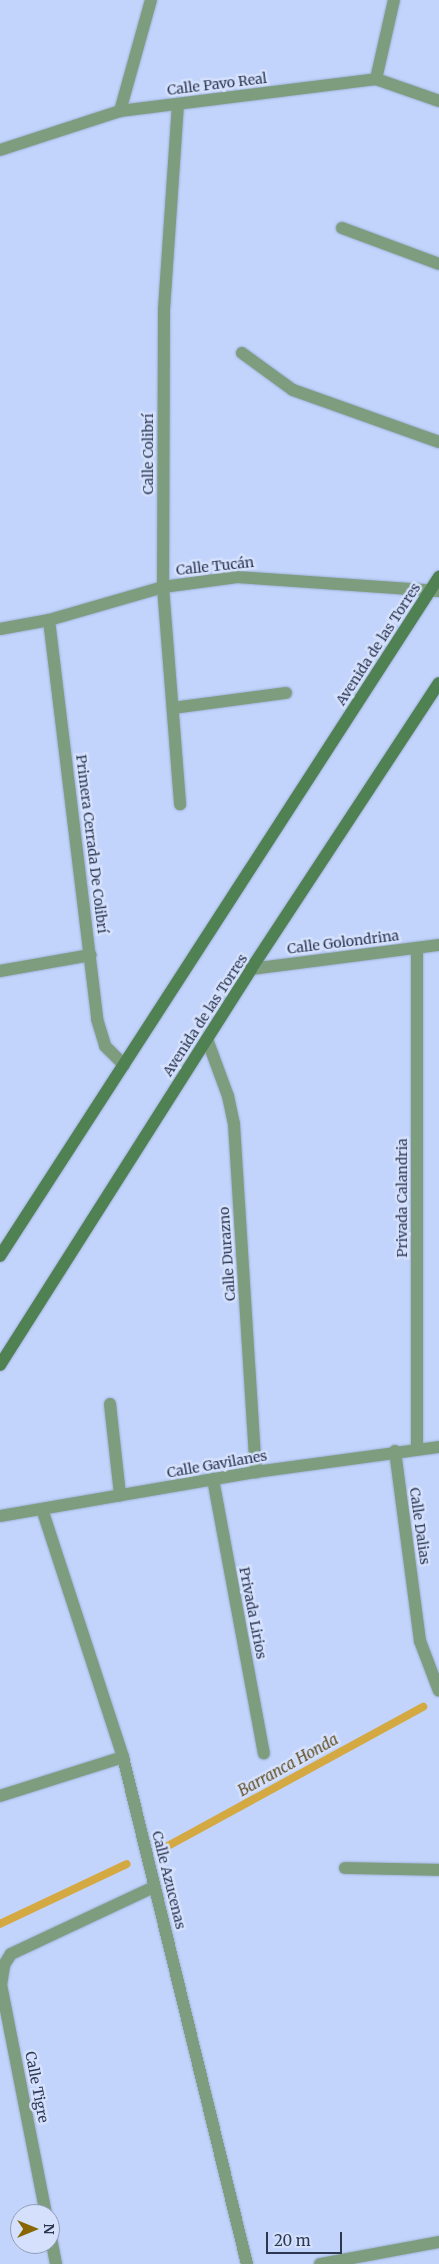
<!DOCTYPE html>
<meta charset="utf-8">
<style>
body{margin:0}
#map{position:relative;width:439px;height:2264px;overflow:hidden;background:#c2d4fc;font-family:Merriweather,serif}
div>[style]{position:absolute}
[style*='--x']{left:calc(var(--x)*1px);top:calc(var(--y)*1px);width:calc(var(--w)*1px);rotate:calc(var(--a)*1deg)}
.stream>*{height:8px;margin:-4px;padding:0 4px;transform-origin:4px;border-radius:4px;background:#d4a942}
.roads{filter:drop-shadow(0 0 1px #a1b2d7) drop-shadow(0 0 1px #a1b2d7)}
.minor>*{height:12px;margin:-6px;padding:0 6px;transform-origin:6px;border-radius:6px;background:#7d9d7e}
.secondary>*{height:12px;margin:-6px;padding:0 6px;transform-origin:6px;border-radius:6px;background:#508153}
span{translate:-50% -50%;white-space:nowrap;text-align:center;line-height:1.15;-webkit-text-stroke:5px #d5e1fc;paint-order:stroke}
.street-label{font-size:14px;color:#2c3852}
.water-label{font-size:15px;color:#614f25;font-style:italic}
.north{position:absolute;left:10px;top:2204px;width:50px;height:50px;box-sizing:border-box;background:#d5e1fc;border:1px solid #919db8;border-radius:50%;rotate:90deg;font-size:14px;font-weight:700;line-height:20px;text-align:center;color:#2c3852}
.north::after{content:'';display:block;margin:auto;width:18px;height:22px;background:#886703;clip-path:polygon(50% 0,100% 100%,50% 72%,0 100%)}
.scale{position:absolute;left:266px;top:2232px;width:76px;height:22px;box-sizing:border-box;border:2px solid #2c3852;border-top:0;padding-left:6px;font-size:15px;line-height:18px;white-space:nowrap;color:#2c3852;-webkit-text-stroke:4px #d5e1fc;paint-order:stroke}
</style>
<div id="map">
<div class="stream">
<div style="--x:166;--y:1847;--w:293;--a:-28.6"></div>
<div style="--x:0;--y:1924;--w:140;--a:-25.3"></div>
</div>
<div class="roads">
<div class="minor">
<div style="--x:376;--y:79;--w:81;--a:-77.2"></div>
<div style="--x:178;--y:104;--w:207;--a:93.9"></div>
<div style="--x:164;--y:311;--w:276;--a:90.2"></div>
<div style="--x:163;--y:587;--w:218;--a:85.5"></div>
<div style="--x:120;--y:111;--w:115;--a:-74.4"></div>
<div style="--x:0;--y:150;--w:126;--a:-18"></div>
<div style="--x:120;--y:111;--w:258;--a:-7.1"></div>
<div style="--x:376;--y:79;--w:67;--a:19.2"></div>
<div style="--x:342;--y:228;--w:103;--a:20.4"></div>
<div style="--x:242;--y:353;--w:63;--a:36"></div>
<div style="--x:293;--y:390;--w:155;--a:19.6"></div>
<div style="--x:49;--y:620;--w:402;--a:83.1"></div>
<div style="--x:97;--y:1019;--w:28;--a:73"></div>
<div style="--x:105;--y:1046;--w:27;--a:45"></div>
<div style="--x:0;--y:629;--w:50;--a:-10.4"></div>
<div style="--x:49;--y:620;--w:119;--a:-16.1"></div>
<div style="--x:163;--y:587;--w:75;--a:-7.7"></div>
<div style="--x:237;--y:577;--w:202;--a:4"></div>
<div style="--x:173;--y:708;--w:114;--a:-7.6"></div>
<div style="--x:251;--y:969;--w:190;--a:-7.3"></div>
<div style="--x:0;--y:971;--w:92;--a:-10"></div>
<div style="--x:207;--y:1039;--w:61;--a:69.8"></div>
<div style="--x:228;--y:1096;--w:29;--a:78"></div>
<div style="--x:234;--y:1124;--w:349;--a:86.4"></div>
<div style="--x:110;--y:1404;--w:92;--a:83.7"></div>
<div style="--x:417;--y:1448;--w:500;--a:-90"></div>
<div style="--x:395;--y:1451;--w:192;--a:82.5"></div>
<div style="--x:420;--y:1641;--w:53;--a:69.2"></div>
<div style="--x:213;--y:1479;--w:279;--a:79.5"></div>
<div style="--x:42;--y:1509;--w:261;--a:71.9"></div>
<div style="--x:123;--y:1757;--w:522;--a:76.26"></div>
<div style="--x:0;--y:1516;--w:260;--a:-9.8"></div>
<div style="--x:256;--y:1472;--w:185;--a:-7.8"></div>
<div style="--x:0;--y:1796;--w:129;--a:-17.6"></div>
<div style="--x:345;--y:1868;--w:94;--a:1.2"></div>
<div style="--x:46;--y:2214;--w:233;--a:-101.1"></div>
<div style="--x:1;--y:1985;--w:20;--a:-81"></div>
<div style="--x:4;--y:1965;--w:13;--a:-58"></div>
<div style="--x:11;--y:1954;--w:158;--a:-25.1"></div>
<div style="--x:50;--y:2233;--w:32;--a:79"></div>
<div style="--x:320;--y:2264;--w:121;--a:-10.5"></div>
</div>
<div class="secondary">
<div style="--x:0;--y:1256;--w:809;--a:-57.12"></div>
<div style="--x:0;--y:1365;--w:469;--a:-57.6"></div>
<div style="--x:251;--y:969;--w:342;--a:-56.7"></div>
</div>
</div>
<div class="street-label">
<span style="left:217px;top:84px;rotate:-7deg">Calle Pavo Real</span>
<span style="left:148px;top:454px;rotate:-90deg">Calle Colibrí</span>
<span style="left:215px;top:566px;rotate:-6deg">Calle Tucán</span>
<span style="left:378px;top:644px;rotate:-57deg">Avenida de las Torres</span>
<span style="left:92px;top:844px;rotate:83deg">Primera Cerrada De Colibrí</span>
<span style="left:343px;top:942px;rotate:-7deg">Calle Golondrina</span>
<span style="left:205px;top:1015px;rotate:-57deg">Avenida de las Torres</span>
<span style="left:402px;top:1198px;rotate:-90deg">Privada Calandria</span>
<span style="left:227px;top:1254px;rotate:-94deg">Calle Durazno</span>
<span style="left:217px;top:1464px;rotate:-10deg">Calle Gavilanes</span>
<span style="left:420px;top:1526px;rotate:82deg">Calle Dalias</span>
<span style="left:253px;top:1613px;rotate:79deg">Privada Lirios</span>
<span style="left:169px;top:1880px;rotate:76deg">Calle Azucenas</span>
<span style="left:37px;top:2087px;rotate:79deg">Calle Tigre</span>
</div>
<div class="water-label">
<span style="left:288px;top:1765px;rotate:-29deg">Barranca Honda</span>
</div>
<div class="north">N</div>
<div class="scale">20 m</div>
</div>
